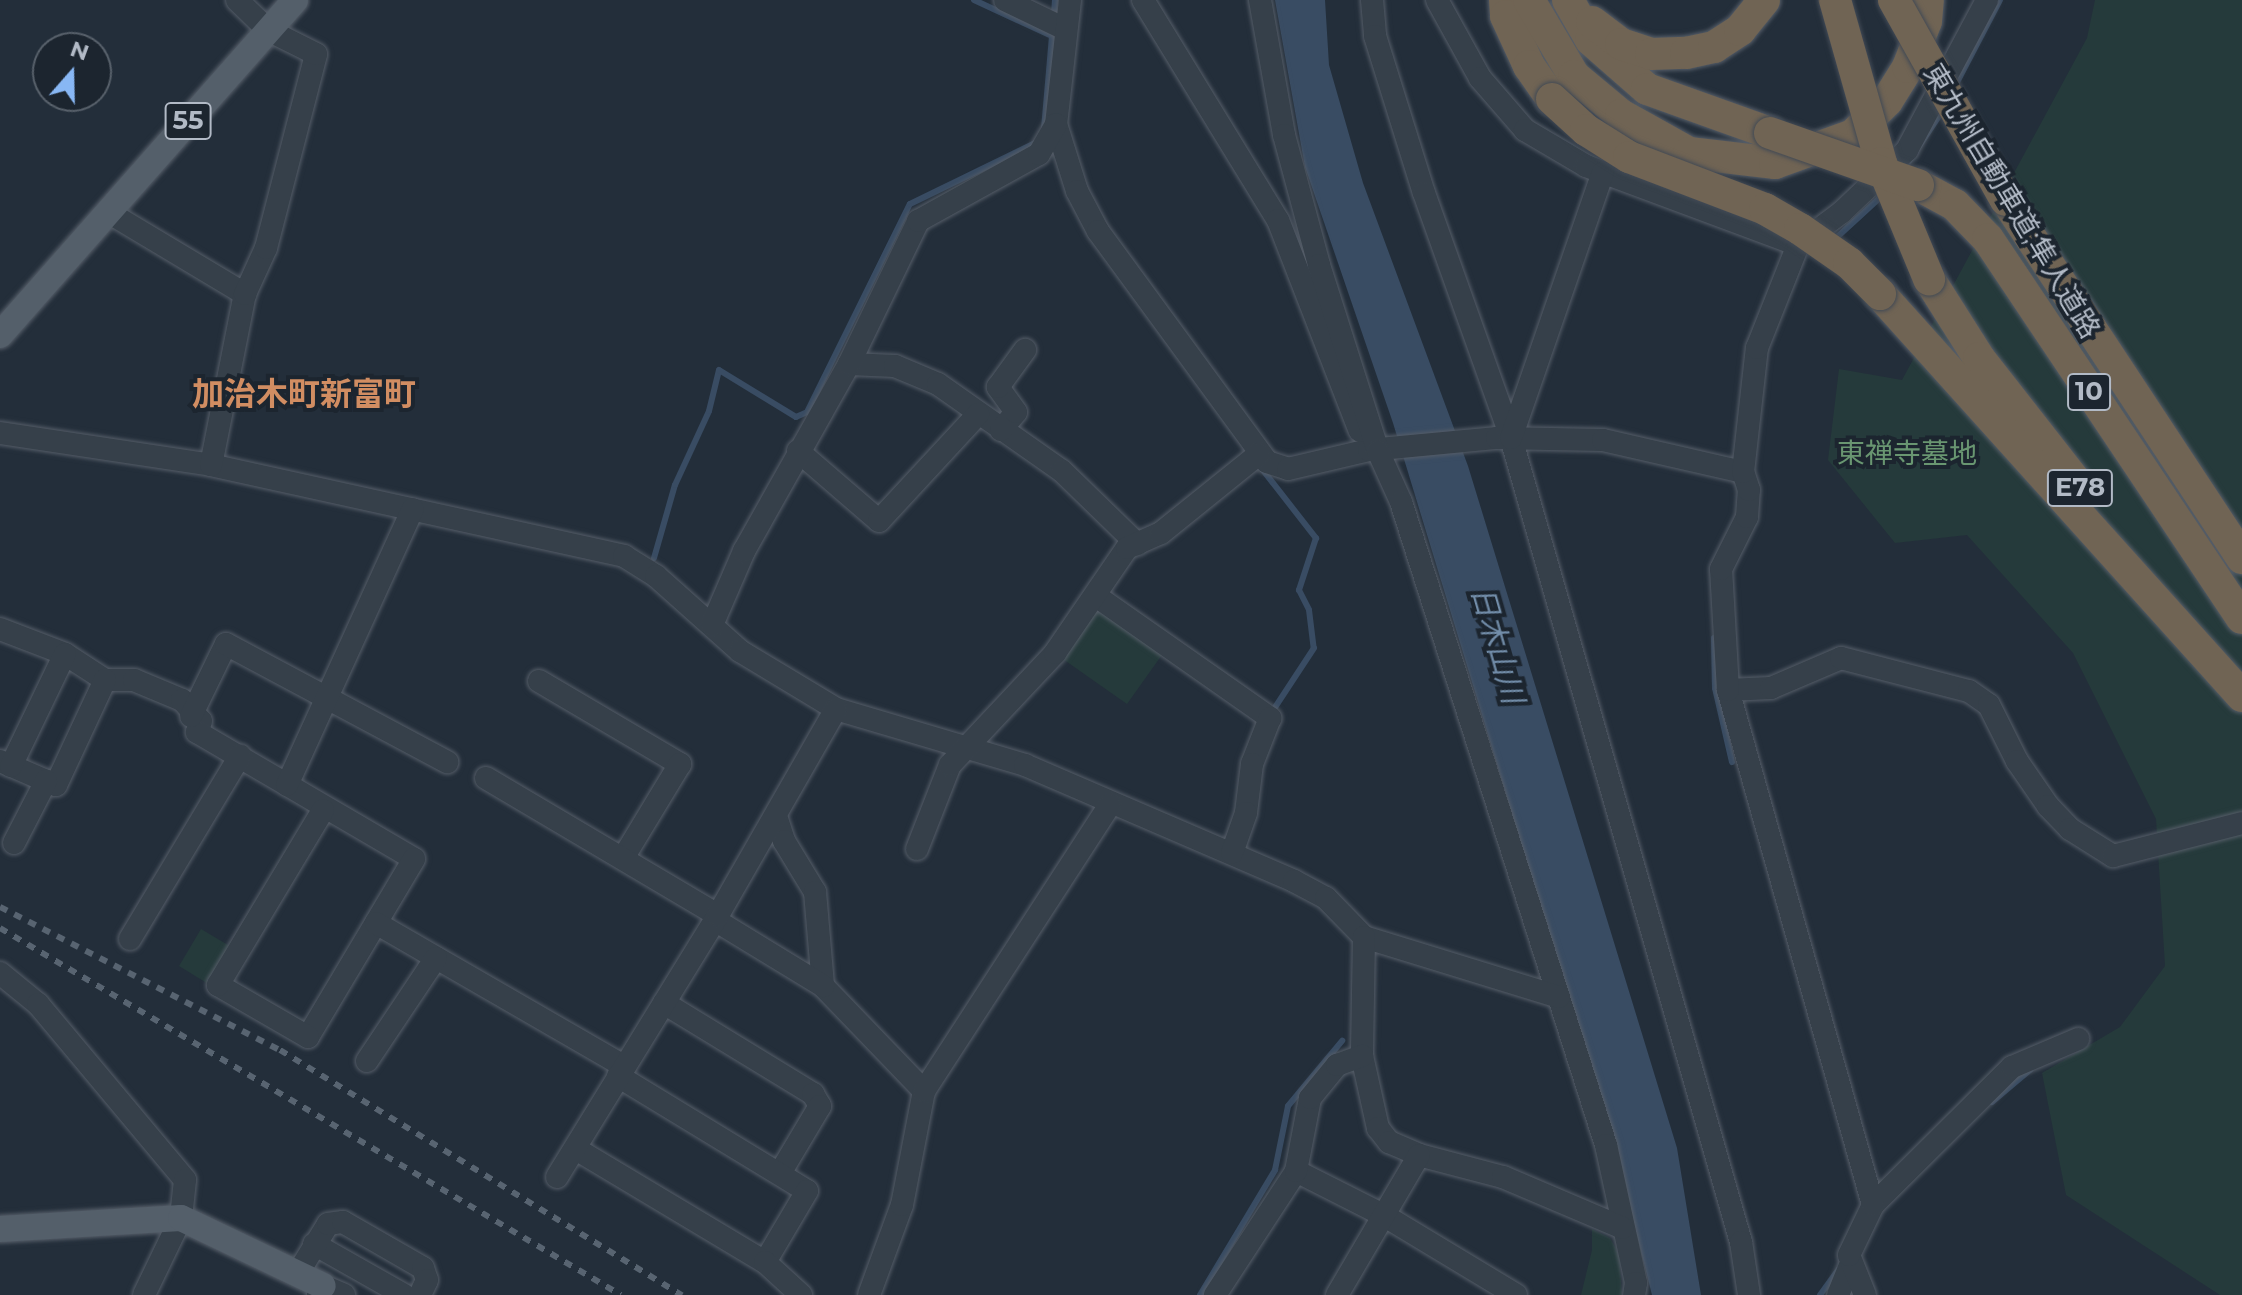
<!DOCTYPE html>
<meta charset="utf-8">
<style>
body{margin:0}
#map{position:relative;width:2242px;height:1295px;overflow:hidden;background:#232e3a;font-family:Montserrat,"Noto Sans JP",sans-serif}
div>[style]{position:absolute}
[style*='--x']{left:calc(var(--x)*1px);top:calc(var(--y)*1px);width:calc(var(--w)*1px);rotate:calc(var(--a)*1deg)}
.green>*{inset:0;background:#253a3b}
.water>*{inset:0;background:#394c63}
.stream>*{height:6px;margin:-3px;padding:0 3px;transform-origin:3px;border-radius:3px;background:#394c63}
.roads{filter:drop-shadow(0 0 2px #555d68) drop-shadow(0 0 2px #555d68)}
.minor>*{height:22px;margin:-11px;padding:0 11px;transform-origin:11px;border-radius:11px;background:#36404a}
.major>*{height:26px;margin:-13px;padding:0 13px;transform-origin:13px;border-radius:13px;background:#545f6a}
.highway>*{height:32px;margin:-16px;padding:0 16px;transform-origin:16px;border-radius:16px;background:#706454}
.rail>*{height:6px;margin-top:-3px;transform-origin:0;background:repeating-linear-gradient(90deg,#586471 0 8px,transparent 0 16px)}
.bridges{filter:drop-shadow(0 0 2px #424a55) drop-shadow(0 0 2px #424a55)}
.highway-bridge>*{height:32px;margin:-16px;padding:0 16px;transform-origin:16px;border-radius:16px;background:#706454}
span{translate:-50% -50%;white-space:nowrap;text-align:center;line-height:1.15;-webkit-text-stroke:8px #1c252f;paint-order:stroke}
.shield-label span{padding:2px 6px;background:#1c252f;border:2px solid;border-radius:6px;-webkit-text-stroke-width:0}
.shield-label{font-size:26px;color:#b2bac6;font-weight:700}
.street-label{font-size:28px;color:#b2bac6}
.park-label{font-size:28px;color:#699671}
.water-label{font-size:30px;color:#728da9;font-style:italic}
.quarter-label{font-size:32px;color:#d18d62;font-weight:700}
.north{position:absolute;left:32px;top:32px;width:80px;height:80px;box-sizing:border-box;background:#1c252f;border:2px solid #58616b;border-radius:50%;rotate:20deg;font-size:22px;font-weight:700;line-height:32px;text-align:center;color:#b2bac6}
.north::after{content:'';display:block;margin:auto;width:28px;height:36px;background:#88b7f4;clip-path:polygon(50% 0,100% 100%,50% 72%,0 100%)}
</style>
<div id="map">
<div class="green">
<div style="clip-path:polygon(2095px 0,2242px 0,2242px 1295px,2220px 1295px,2066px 1195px,2042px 1073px,2120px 1027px,2165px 966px,2156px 819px,2073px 653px,1967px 535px,1895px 543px,1828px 460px,1839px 369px,1902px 380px,2087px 38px)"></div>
<div style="clip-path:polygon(1103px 608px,1164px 652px,1127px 704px,1060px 657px,1093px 610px)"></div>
<div style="clip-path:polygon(201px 929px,233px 948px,210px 985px,179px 966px)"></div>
<div style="clip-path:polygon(1592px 1229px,1610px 1238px,1619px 1254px,1622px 1295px,1581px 1295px,1592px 1250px)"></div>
</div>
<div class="water">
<div style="clip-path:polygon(1275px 0,1325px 0,1329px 65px,1363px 183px,1468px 466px,1677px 1148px,1701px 1295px,1652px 1295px,1620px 1168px,1393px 423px,1305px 167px)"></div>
</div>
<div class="stream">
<div style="--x:974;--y:0;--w:86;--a:24.8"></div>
<div style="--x:1052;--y:36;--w:93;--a:94.9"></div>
<div style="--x:1054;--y:14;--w:14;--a:-86"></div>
<div style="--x:1955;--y:86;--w:97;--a:-62.4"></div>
<div style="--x:1903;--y:170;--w:72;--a:-56.3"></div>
<div style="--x:1835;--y:239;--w:65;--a:-42.5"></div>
<div style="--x:1262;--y:469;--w:88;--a:52"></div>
<div style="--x:1316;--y:538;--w:55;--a:108.1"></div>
<div style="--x:1299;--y:590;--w:22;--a:63"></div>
<div style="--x:1309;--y:610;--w:38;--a:83"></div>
<div style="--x:1314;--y:648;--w:77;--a:123.3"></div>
<div style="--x:654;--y:558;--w:76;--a:-74"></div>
<div style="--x:675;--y:485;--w:81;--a:-65.3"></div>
<div style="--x:709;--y:411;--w:42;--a:-76.3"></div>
<div style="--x:719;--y:370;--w:90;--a:31.4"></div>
<div style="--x:796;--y:417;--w:12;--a:-24"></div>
<div style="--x:807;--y:412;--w:232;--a:-63.7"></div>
<div style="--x:910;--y:204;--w:141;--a:-26"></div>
<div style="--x:1714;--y:638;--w:50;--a:88.9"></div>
<div style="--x:1715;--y:688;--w:76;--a:77.1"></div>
<div style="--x:1992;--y:1102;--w:50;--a:-40.1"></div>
<div style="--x:1200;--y:1295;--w:146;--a:-59"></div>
<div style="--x:1275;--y:1170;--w:65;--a:-78.5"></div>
<div style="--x:1288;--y:1106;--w:85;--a:-50.3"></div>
<div style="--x:1820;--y:1295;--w:31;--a:-54"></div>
</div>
<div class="roads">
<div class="minor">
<div style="--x:1005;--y:0;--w:64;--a:25.8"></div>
<div style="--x:1070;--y:0;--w:125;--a:96.4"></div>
<div style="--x:1056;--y:124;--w:70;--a:72.6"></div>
<div style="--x:1077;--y:191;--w:45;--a:62.3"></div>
<div style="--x:1098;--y:231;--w:286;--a:53.8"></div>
<div style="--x:1267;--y:462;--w:22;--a:18"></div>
<div style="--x:1288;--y:469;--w:83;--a:-13.2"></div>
<div style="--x:1369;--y:450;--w:129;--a:-5.4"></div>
<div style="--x:1497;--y:438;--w:106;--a:1.1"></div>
<div style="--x:1603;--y:440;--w:144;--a:12.9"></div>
<div style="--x:1143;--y:0;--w:258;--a:58.5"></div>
<div style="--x:1278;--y:220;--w:226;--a:68.8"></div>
<div style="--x:1260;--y:0;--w:137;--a:79.9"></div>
<div style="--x:1284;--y:135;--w:135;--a:74.9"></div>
<div style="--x:1319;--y:265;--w:195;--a:72.4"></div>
<div style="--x:1378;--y:451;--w:56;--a:65.7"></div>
<div style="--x:1401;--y:502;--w:675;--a:72.32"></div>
<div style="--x:1606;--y:1145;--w:141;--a:77.7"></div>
<div style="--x:1636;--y:1283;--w:12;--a:99"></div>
<div style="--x:1372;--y:0;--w:36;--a:85"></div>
<div style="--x:1375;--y:36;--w:164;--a:72.7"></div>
<div style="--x:1424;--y:193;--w:260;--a:70.4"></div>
<div style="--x:1511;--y:438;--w:836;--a:74.04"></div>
<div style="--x:1741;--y:1242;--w:54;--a:81.4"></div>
<div style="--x:1437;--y:0;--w:89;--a:61.1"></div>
<div style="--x:1480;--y:78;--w:69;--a:49.1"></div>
<div style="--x:1525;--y:130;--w:71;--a:30.5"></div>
<div style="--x:1586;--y:166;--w:226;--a:20.4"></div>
<div style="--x:108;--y:212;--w:160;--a:30.9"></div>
<div style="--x:849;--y:364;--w:46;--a:2.5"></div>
<div style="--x:895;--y:366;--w:47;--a:22.7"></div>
<div style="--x:938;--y:384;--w:151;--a:35.1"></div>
<div style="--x:1062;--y:471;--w:105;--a:44.2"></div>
<div style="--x:1001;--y:430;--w:23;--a:-50"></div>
<div style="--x:1016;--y:412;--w:31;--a:-126"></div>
<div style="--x:998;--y:387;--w:46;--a:-53.9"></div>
<div style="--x:0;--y:433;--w:213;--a:8.6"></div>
<div style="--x:211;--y:465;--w:423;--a:12.4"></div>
<div style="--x:624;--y:556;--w:38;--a:32"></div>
<div style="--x:656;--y:576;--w:113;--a:41.8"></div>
<div style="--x:740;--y:651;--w:112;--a:31.1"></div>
<div style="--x:836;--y:709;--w:197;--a:16.5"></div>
<div style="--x:1025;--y:765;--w:293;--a:23.3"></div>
<div style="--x:1294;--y:881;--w:36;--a:28"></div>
<div style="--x:1326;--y:898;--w:54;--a:45.7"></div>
<div style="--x:1364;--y:937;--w:204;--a:17.1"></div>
<div style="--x:1511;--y:438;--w:281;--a:-70.9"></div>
<div style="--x:798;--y:451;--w:107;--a:40.8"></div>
<div style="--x:879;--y:521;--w:146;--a:-47.2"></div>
<div style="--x:211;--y:465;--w:174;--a:-78.8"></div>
<div style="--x:245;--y:294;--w:51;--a:-65.5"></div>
<div style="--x:266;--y:248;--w:200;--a:-75.5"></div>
<div style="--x:316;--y:54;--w:54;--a:-153.4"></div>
<div style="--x:268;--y:30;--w:43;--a:-135.9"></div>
<div style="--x:1096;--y:596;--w:213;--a:35"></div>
<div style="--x:1270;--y:718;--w:49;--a:111.4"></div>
<div style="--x:1252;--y:764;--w:49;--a:97"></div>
<div style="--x:1246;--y:813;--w:42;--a:109.3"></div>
<div style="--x:712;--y:625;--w:81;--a:-66.6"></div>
<div style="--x:744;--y:551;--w:214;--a:-60.7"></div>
<div style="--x:849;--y:364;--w:159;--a:-64.2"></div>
<div style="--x:918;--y:221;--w:138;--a:-29"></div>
<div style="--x:1039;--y:154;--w:34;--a:-60"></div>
<div style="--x:0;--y:629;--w:70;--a:21"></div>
<div style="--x:65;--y:654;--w:48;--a:33"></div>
<div style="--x:105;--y:680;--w:29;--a:0"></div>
<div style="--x:134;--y:680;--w:52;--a:22.6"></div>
<div style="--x:182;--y:700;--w:28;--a:48"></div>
<div style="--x:201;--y:721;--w:12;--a:110"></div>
<div style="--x:197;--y:732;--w:251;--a:30.3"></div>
<div style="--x:414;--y:859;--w:207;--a:120.8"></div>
<div style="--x:308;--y:1037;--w:104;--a:-150"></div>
<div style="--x:218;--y:985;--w:204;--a:-59"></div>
<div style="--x:539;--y:681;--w:164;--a:30.5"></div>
<div style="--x:680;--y:764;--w:110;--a:121.2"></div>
<div style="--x:1728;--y:690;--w:43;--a:-2.7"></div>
<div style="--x:1771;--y:688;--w:76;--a:-23.2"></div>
<div style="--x:1841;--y:658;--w:132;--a:14.5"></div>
<div style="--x:1969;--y:691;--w:24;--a:35"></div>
<div style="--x:1989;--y:705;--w:63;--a:63.4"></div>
<div style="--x:2017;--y:761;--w:55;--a:55.4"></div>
<div style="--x:2048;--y:806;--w:32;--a:46"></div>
<div style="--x:2070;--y:829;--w:51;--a:32.1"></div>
<div style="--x:2113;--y:856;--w:133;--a:-14.3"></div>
<div style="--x:191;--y:716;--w:80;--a:-64.1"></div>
<div style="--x:226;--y:644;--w:251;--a:28.1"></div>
<div style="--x:0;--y:761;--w:61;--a:23.2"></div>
<div style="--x:56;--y:785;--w:116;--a:-65"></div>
<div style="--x:11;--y:766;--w:124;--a:-64.3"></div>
<div style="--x:486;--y:778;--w:269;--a:30.6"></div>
<div style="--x:287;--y:785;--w:303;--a:-65.5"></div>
<div style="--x:776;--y:816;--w:26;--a:72"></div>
<div style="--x:784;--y:841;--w:60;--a:58.7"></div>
<div style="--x:815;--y:892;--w:94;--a:85.1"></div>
<div style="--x:823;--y:986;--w:146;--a:46.1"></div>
<div style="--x:14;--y:843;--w:70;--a:-62.7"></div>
<div style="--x:917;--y:849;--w:90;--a:-68.6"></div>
<div style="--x:950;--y:765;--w:154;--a:-46.8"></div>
<div style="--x:1055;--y:653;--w:127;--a:-55.6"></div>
<div style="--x:1127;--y:548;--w:37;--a:-24"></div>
<div style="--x:1161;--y:533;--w:126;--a:-38.9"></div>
<div style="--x:715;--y:920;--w:127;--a:31.4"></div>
<div style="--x:376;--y:923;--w:286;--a:30"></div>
<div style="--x:1364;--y:937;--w:119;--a:91"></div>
<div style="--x:1362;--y:1056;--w:74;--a:77.5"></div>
<div style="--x:1378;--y:1128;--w:18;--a:52"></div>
<div style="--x:1389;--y:1142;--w:33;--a:23"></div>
<div style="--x:1419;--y:1155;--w:87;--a:14.7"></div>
<div style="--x:1503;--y:1177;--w:130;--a:23"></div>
<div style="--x:130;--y:939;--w:214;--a:-59"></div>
<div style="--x:0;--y:973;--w:49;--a:39.2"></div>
<div style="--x:38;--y:1004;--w:229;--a:50.1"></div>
<div style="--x:185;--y:1180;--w:38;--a:96"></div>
<div style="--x:181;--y:1218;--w:85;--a:115.7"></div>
<div style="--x:664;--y:1003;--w:175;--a:31.4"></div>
<div style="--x:813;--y:1094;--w:14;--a:60"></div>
<div style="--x:820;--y:1106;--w:78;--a:120.8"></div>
<div style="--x:367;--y:1061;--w:124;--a:-56.2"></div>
<div style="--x:618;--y:1076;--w:221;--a:31.3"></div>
<div style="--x:807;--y:1191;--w:82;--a:120.6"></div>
<div style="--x:576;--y:1149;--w:220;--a:30.9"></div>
<div style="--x:765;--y:1262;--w:49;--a:42.5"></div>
<div style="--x:1296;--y:1171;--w:100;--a:26.8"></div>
<div style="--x:1385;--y:1216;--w:153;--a:31.1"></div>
<div style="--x:557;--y:1177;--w:308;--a:-58.4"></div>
<div style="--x:718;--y:915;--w:237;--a:-60.2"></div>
<div style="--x:1873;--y:1205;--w:196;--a:-44.8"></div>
<div style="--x:2012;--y:1067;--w:72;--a:-23"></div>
<div style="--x:314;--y:1244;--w:103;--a:29.5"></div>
<div style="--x:298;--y:1273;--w:57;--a:-58.5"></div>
<div style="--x:328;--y:1224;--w:15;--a:-8"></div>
<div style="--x:343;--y:1222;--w:92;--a:29.9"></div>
<div style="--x:423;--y:1268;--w:13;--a:72"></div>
<div style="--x:427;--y:1280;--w:17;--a:115"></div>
<div style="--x:318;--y:1295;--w:10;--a:-61"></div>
<div style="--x:323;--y:1286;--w:23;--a:23"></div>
<div style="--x:869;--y:1295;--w:96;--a:-69.9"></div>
<div style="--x:902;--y:1205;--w:116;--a:-79.1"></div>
<div style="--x:924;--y:1091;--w:341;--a:-57"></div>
<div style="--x:1215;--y:1295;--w:148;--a:-56.8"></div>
<div style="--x:1296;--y:1171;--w:74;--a:-79.1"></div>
<div style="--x:1310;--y:1098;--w:43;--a:-50.7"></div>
<div style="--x:1337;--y:1065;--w:27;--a:-20"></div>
<div style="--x:1337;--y:1295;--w:162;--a:-59.6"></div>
<div style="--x:1838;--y:1295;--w:31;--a:-68"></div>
<div style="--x:1865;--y:1295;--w:43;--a:-111.8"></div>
<div style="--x:1849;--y:1255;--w:55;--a:-64.4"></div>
<div style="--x:1873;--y:1205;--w:535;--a:-105.72"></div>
<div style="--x:1728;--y:690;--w:121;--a:-93.3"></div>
<div style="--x:1721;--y:569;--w:58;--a:-63.4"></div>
<div style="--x:1747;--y:517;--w:27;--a:-86"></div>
<div style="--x:1749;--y:490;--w:19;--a:-108"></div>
<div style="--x:1743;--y:472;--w:125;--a:-83.6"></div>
<div style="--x:1757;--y:348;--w:111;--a:-68.3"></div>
<div style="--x:1798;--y:245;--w:55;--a:-36.9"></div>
<div style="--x:1842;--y:212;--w:90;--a:-43.6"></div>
<div style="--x:1907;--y:150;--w:170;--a:-61.9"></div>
</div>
<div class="major">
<div style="--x:0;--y:335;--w:446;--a:-48.6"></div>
<div style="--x:0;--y:1229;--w:181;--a:-3.5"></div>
<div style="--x:181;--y:1218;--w:157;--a:25.6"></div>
</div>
<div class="highway">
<div style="--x:1505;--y:0;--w:16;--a:86"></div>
<div style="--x:1506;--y:16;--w:55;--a:65.3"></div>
<div style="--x:1529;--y:66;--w:40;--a:55.1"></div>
<div style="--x:1529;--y:0;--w:88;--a:59.4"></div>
<div style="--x:1574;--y:76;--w:61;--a:39.7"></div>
<div style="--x:1621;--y:115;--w:78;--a:29.2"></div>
<div style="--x:1689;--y:153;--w:87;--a:6.6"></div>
<div style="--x:1775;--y:163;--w:83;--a:-19.7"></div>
<div style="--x:1853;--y:135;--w:48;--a:-45"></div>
<div style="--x:1887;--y:101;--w:40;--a:-58"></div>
<div style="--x:1908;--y:67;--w:49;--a:-68.6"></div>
<div style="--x:1926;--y:21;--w:21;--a:-85"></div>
<div style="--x:1568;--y:0;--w:46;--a:60.1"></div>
<div style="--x:1591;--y:40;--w:74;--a:41.2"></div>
<div style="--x:1647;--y:89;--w:131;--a:19.7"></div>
<div style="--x:1592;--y:22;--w:36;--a:37"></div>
<div style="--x:1621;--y:44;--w:32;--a:18"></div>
<div style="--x:1651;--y:54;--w:35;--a:-2"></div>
<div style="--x:1686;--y:53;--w:29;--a:-12"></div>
<div style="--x:1714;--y:47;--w:31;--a:-33"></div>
<div style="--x:1740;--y:30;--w:38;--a:-51"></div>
<div style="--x:1918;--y:185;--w:42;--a:28.4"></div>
<div style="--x:1955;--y:205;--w:47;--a:45.9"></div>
<div style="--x:1988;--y:239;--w:456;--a:56.2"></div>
<div style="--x:2006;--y:200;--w:429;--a:56.6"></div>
<div style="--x:1929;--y:279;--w:93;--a:57.7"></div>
<div style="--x:1979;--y:358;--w:156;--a:52"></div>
<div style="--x:1880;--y:294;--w:541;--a:48"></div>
</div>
</div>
<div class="rail">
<div style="--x:0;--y:907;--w:314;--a:27.1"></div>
<div style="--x:280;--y:1050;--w:471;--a:31.4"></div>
<div style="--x:0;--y:928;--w:721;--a:30.58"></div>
</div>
<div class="bridges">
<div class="highway-bridge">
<div style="--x:1835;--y:0;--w:169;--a:74.2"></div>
<div style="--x:1881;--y:163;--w:126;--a:67.5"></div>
<div style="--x:1894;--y:0;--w:229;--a:60.8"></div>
<div style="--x:1552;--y:99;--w:46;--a:42.4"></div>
<div style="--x:1586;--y:130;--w:51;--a:32.1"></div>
<div style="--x:1629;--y:157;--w:146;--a:20.9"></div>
<div style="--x:1765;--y:209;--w:40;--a:29.7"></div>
<div style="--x:1800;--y:229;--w:60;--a:34.8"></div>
<div style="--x:1849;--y:263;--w:44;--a:45"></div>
<div style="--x:1770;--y:133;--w:157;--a:19.4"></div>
</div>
</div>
<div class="shield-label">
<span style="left:188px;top:121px">55</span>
<span style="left:2089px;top:392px">10</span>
<span style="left:2080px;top:488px">E78</span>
</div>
<div class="street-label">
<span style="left:2012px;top:201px;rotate:59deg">東九州自動車道;隼人道路</span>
</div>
<div class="park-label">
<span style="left:1907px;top:453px">東禅寺墓地</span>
</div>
<div class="water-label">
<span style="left:1497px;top:645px;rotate:74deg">日木山川</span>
</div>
<div class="quarter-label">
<span style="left:304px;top:394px">加治木町新富町</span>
</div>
<div class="north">N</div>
</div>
